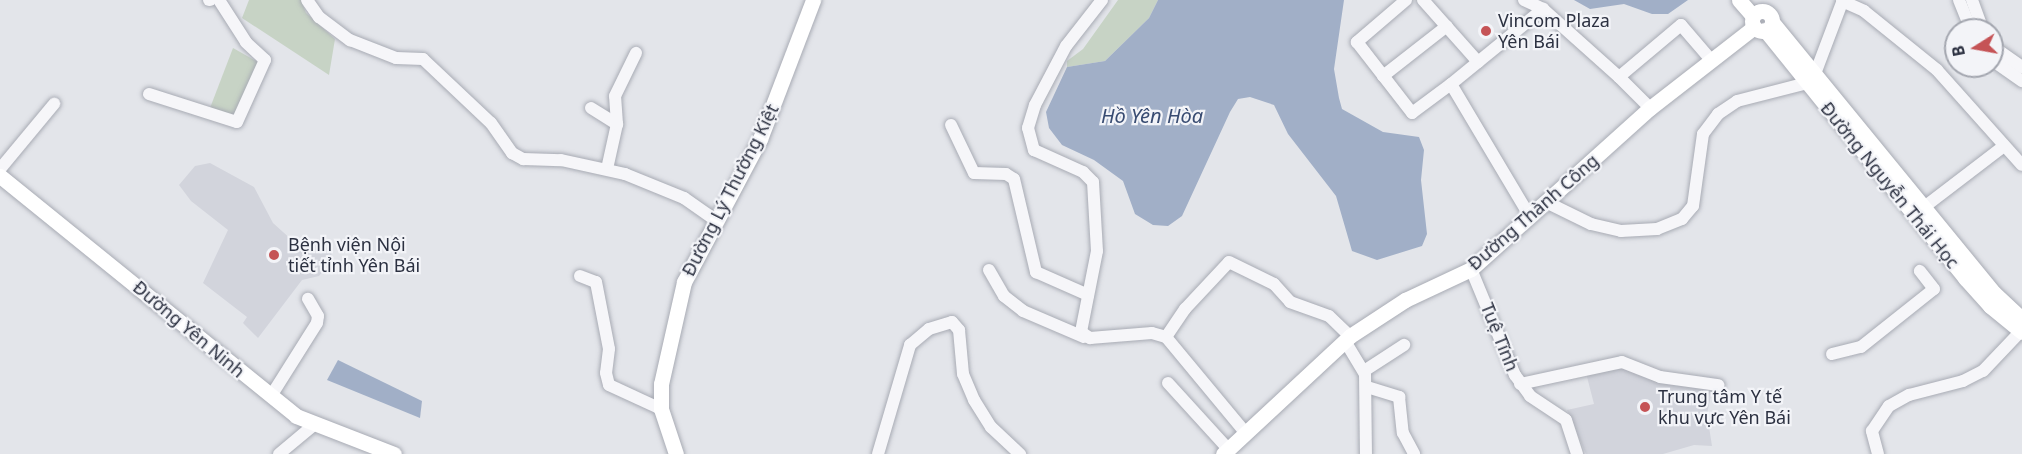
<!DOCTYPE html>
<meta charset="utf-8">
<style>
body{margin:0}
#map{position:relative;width:2022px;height:454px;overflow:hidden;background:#e3e5ea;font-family:"Noto Sans",sans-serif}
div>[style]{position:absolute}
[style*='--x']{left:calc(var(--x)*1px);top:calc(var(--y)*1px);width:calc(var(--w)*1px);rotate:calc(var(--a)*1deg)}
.built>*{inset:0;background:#d2d4dc}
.green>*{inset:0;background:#c7d3c5}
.water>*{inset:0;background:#a1afc7}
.roads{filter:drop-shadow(0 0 2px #a8abb4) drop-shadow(0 0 2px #a8abb4)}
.minor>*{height:12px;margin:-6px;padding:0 6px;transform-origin:6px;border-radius:6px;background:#f6f6f9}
.major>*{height:15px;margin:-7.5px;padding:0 7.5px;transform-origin:7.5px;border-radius:7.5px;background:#fff}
.major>.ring{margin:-7.5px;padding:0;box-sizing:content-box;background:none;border:15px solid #fff;border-radius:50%}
.dots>*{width:16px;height:16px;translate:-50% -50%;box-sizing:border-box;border:3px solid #f3f4f8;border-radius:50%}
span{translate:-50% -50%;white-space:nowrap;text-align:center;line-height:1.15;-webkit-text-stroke:4.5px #f3f4f8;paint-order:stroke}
.poi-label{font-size:18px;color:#2c3141}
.left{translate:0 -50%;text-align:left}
.street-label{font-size:18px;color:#2c3141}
.water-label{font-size:20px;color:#394c72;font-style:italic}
.north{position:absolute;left:1944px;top:18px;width:60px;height:60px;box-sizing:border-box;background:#f3f4f8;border:2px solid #a3a6af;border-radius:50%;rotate:259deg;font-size:16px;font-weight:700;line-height:24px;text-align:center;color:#2c3141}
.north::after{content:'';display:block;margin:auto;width:21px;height:27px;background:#c55356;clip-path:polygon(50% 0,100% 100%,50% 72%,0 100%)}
</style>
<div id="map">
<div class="built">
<div style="clip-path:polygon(210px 163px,254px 187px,273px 223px,293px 241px,317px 242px,331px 250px,332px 260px,319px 276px,302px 280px,258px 338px,243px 323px,247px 317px,203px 283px,228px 230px,191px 201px,179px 185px,195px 166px)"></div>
<div style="clip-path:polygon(1622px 364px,1713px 386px,1707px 414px,1712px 446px,1694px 445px,1663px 454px,1586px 454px,1567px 410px,1594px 404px,1586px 373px)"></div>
</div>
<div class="green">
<div style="clip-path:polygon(249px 0,301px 0,306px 13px,335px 39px,329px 75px,242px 18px)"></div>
<div style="clip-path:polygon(1118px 0,1158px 0,1149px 18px,1105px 61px,1067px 67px,1067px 61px,1083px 49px)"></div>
<div style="clip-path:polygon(233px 48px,258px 62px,236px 118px,210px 108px)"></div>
</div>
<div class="water">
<div style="clip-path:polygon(1158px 0,1344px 0,1334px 69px,1339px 98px,1342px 109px,1383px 132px,1419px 137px,1424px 150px,1421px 180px,1427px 234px,1422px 246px,1377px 260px,1352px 251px,1336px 196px,1288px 134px,1274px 105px,1250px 97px,1238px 99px,1230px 112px,1182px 216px,1168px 226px,1153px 225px,1135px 214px,1123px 181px,1094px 160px,1062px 145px,1049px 128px,1046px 112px,1067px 67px,1105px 61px,1149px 18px)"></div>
<div style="clip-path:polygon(1574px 0,1688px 0,1668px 14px,1652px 14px,1624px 4px,1590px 9px)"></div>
<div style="clip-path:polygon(338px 360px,422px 401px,420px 418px,327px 380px)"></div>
</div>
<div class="roads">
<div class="minor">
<div style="--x:209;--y:0;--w:1;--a:0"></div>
<div style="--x:307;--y:0;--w:21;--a:55"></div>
<div style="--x:319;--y:17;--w:39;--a:37"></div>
<div style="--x:350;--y:40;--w:49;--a:21.4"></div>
<div style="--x:396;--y:58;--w:27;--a:2"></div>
<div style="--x:423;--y:59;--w:93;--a:43.3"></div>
<div style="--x:491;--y:123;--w:37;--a:55"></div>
<div style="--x:512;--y:153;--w:13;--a:29"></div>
<div style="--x:523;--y:159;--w:38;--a:2"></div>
<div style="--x:561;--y:160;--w:66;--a:12.3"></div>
<div style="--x:625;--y:174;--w:64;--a:22.1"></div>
<div style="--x:684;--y:198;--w:37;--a:35"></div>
<div style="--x:1102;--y:0;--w:58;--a:128"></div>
<div style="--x:1066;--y:46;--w:67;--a:117.7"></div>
<div style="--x:1035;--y:105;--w:24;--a:107"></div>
<div style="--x:1028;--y:128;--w:23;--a:75"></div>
<div style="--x:1034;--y:150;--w:54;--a:24.2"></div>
<div style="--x:1083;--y:172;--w:14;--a:45"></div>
<div style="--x:1093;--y:182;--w:69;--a:86.7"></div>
<div style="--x:1097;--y:251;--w:83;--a:101.2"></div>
<div style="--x:1081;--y:332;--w:11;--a:34"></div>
<div style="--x:1090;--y:338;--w:62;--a:-4.6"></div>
<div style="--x:1152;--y:333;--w:15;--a:16"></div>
<div style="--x:1166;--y:337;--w:122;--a:50.3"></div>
<div style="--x:1406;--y:0;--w:65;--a:139.4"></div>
<div style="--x:1357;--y:42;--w:90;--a:52.2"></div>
<div style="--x:1412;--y:113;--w:49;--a:-36.6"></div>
<div style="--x:1423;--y:0;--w:83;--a:48.4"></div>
<div style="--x:1524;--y:0;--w:21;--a:25"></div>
<div style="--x:1543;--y:9;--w:102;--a:41.8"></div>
<div style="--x:1619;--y:77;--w:81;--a:-40"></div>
<div style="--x:1681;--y:25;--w:48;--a:49.3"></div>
<div style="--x:1959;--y:0;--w:32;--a:68"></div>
<div style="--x:1972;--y:0;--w:32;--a:70"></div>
<div style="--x:1842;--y:1;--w:24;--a:24"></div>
<div style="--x:1864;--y:11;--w:94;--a:38.9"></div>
<div style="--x:1937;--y:70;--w:127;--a:48.2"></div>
<div style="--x:1992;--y:46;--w:37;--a:35"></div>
<div style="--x:1992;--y:60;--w:37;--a:35"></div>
<div style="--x:1815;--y:74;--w:79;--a:-69.3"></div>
<div style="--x:1383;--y:76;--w:81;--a:-38"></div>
<div style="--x:1619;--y:77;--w:44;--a:45"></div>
<div style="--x:149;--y:94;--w:92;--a:17.7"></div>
<div style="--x:237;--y:122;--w:68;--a:-65.7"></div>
<div style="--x:265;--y:60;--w:26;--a:-137"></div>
<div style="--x:246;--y:42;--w:50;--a:-122.7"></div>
<div style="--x:591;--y:108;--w:31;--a:32"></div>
<div style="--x:951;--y:125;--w:53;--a:64.4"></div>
<div style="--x:974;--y:173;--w:32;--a:2"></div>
<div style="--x:1006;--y:174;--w:9;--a:32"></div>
<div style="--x:1014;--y:179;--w:96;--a:76.7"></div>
<div style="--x:1036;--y:272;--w:57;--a:23.9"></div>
<div style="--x:0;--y:169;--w:85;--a:-50.3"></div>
<div style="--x:607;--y:169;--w:46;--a:-77.5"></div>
<div style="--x:617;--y:124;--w:28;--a:-94"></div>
<div style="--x:615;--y:96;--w:48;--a:-64"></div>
<div style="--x:1546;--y:202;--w:50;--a:26.1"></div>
<div style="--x:1591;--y:224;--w:31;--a:13"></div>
<div style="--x:1621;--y:231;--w:36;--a:-3"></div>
<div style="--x:1657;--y:229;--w:27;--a:-22"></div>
<div style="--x:1682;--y:219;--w:17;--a:-50"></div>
<div style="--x:1693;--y:206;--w:73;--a:-82.1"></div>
<div style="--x:1703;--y:134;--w:25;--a:-53"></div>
<div style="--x:1718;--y:114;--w:23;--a:-34"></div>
<div style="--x:1737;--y:101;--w:72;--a:-14.4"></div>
<div style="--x:1919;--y:211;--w:107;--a:-37.4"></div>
<div style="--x:1529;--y:215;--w:152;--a:-120.8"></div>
<div style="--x:1451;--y:84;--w:119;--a:-39.2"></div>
<div style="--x:1471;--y:269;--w:115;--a:67.5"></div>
<div style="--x:1515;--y:375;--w:26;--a:54"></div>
<div style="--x:1530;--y:396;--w:43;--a:33.7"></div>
<div style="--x:1566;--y:420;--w:36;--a:72"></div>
<div style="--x:989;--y:270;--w:30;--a:60"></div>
<div style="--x:1004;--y:296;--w:24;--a:38"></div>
<div style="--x:1023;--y:311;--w:66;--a:23.1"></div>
<div style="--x:580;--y:276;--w:17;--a:21"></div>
<div style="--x:596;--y:282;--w:68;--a:79"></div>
<div style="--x:609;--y:349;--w:24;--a:97"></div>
<div style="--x:606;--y:373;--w:12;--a:76"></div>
<div style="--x:609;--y:385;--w:57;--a:24.8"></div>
<div style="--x:1166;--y:337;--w:34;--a:-56"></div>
<div style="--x:1185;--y:309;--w:64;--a:-46.9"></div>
<div style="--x:1229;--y:262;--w:50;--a:26.1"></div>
<div style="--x:1274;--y:284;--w:24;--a:48"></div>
<div style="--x:1290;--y:302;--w:41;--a:19.7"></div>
<div style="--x:1329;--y:316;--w:29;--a:44"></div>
<div style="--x:1345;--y:341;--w:39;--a:59"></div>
<div style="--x:1365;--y:374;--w:80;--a:89.3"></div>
<div style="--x:1832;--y:354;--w:30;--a:-14"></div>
<div style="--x:1861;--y:347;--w:93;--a:-38.5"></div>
<div style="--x:1934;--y:289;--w:23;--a:-128"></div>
<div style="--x:1364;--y:371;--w:48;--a:-33"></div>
<div style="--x:1168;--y:383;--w:89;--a:47.7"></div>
<div style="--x:1520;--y:384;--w:104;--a:-12.2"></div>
<div style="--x:1622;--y:362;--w:41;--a:21.5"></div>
<div style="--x:1660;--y:377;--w:59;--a:7.9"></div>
<div style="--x:1367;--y:387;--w:34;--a:17"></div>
<div style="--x:1399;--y:397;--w:36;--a:84"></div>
<div style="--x:1403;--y:433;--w:24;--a:62"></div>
<div style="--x:271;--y:396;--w:86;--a:-57.8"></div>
<div style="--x:317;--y:323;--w:7;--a:-82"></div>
<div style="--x:318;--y:316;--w:20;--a:-120"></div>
<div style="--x:279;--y:454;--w:47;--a:-39.8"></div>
<div style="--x:878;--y:454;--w:114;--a:-73.6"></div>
<div style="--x:910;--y:345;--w:25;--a:-40"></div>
<div style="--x:929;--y:329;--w:24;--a:-17"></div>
<div style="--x:952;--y:322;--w:11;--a:49"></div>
<div style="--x:959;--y:330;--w:44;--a:84.8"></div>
<div style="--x:963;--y:374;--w:28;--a:67"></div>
<div style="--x:974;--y:400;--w:32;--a:58"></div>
<div style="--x:991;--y:427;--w:40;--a:43"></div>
<div style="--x:1878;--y:454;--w:24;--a:-105"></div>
<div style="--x:1872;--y:431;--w:30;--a:-56"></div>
<div style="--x:1889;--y:406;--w:23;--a:-29"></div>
<div style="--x:1909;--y:395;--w:56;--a:-14.5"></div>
<div style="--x:1963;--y:381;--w:22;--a:-27"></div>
<div style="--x:1983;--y:371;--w:55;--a:-46.5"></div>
</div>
<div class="major">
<div style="--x:1739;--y:0;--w:21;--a:49"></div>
<div class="ring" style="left:1752px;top:11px;width:5px;height:5px"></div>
<div style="--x:1772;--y:22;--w:350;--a:50.7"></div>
<div style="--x:1994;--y:293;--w:38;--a:43"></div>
<div style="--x:1765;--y:30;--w:319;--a:51.1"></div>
<div style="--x:1965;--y:278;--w:38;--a:48"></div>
<div style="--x:1990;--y:306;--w:41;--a:39.1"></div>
<div style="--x:0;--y:176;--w:381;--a:39"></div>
<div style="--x:296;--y:416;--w:105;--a:21.2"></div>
<div style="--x:676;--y:454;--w:47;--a:-108.4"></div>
<div style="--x:661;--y:409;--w:25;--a:-90"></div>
<div style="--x:661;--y:384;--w:105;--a:-77.3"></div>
<div style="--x:684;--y:282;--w:162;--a:-62"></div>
<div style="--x:760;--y:139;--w:149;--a:-69.1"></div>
<div style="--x:1223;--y:454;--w:173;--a:-42.9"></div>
<div style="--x:1350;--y:336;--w:66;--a:-33.2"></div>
<div style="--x:1405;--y:300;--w:73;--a:-25.2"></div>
<div style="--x:1471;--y:269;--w:241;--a:-42"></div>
<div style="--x:1650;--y:108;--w:132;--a:-37.9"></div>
</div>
</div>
<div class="dots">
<div style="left:1486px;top:31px;background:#c55356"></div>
<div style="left:274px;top:255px;background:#c55356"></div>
<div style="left:1645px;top:407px;background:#c55356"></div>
</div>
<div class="poi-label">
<span class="left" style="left:1498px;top:31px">Vincom Plaza<br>Yên Bái</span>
<span class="left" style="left:288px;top:255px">Bệnh viện Nội<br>tiết tỉnh Yên Bái</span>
<span class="left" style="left:1658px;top:407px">Trung tâm Y tế<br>khu vực Yên Bái</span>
</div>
<div class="street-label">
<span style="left:1890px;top:185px;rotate:51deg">Đường Nguyễn Thái Học</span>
<span style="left:730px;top:190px;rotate:-63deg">Đường Lý Thường Kiệt</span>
<span style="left:1533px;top:212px;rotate:-41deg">Đường Thành Công</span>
<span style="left:189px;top:329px;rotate:40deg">Đường Yên Ninh</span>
<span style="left:1500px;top:337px;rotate:68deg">Tuệ Tĩnh</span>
</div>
<div class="water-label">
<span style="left:1152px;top:115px">Hồ Yên Hòa</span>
</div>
<div class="north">B</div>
</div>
